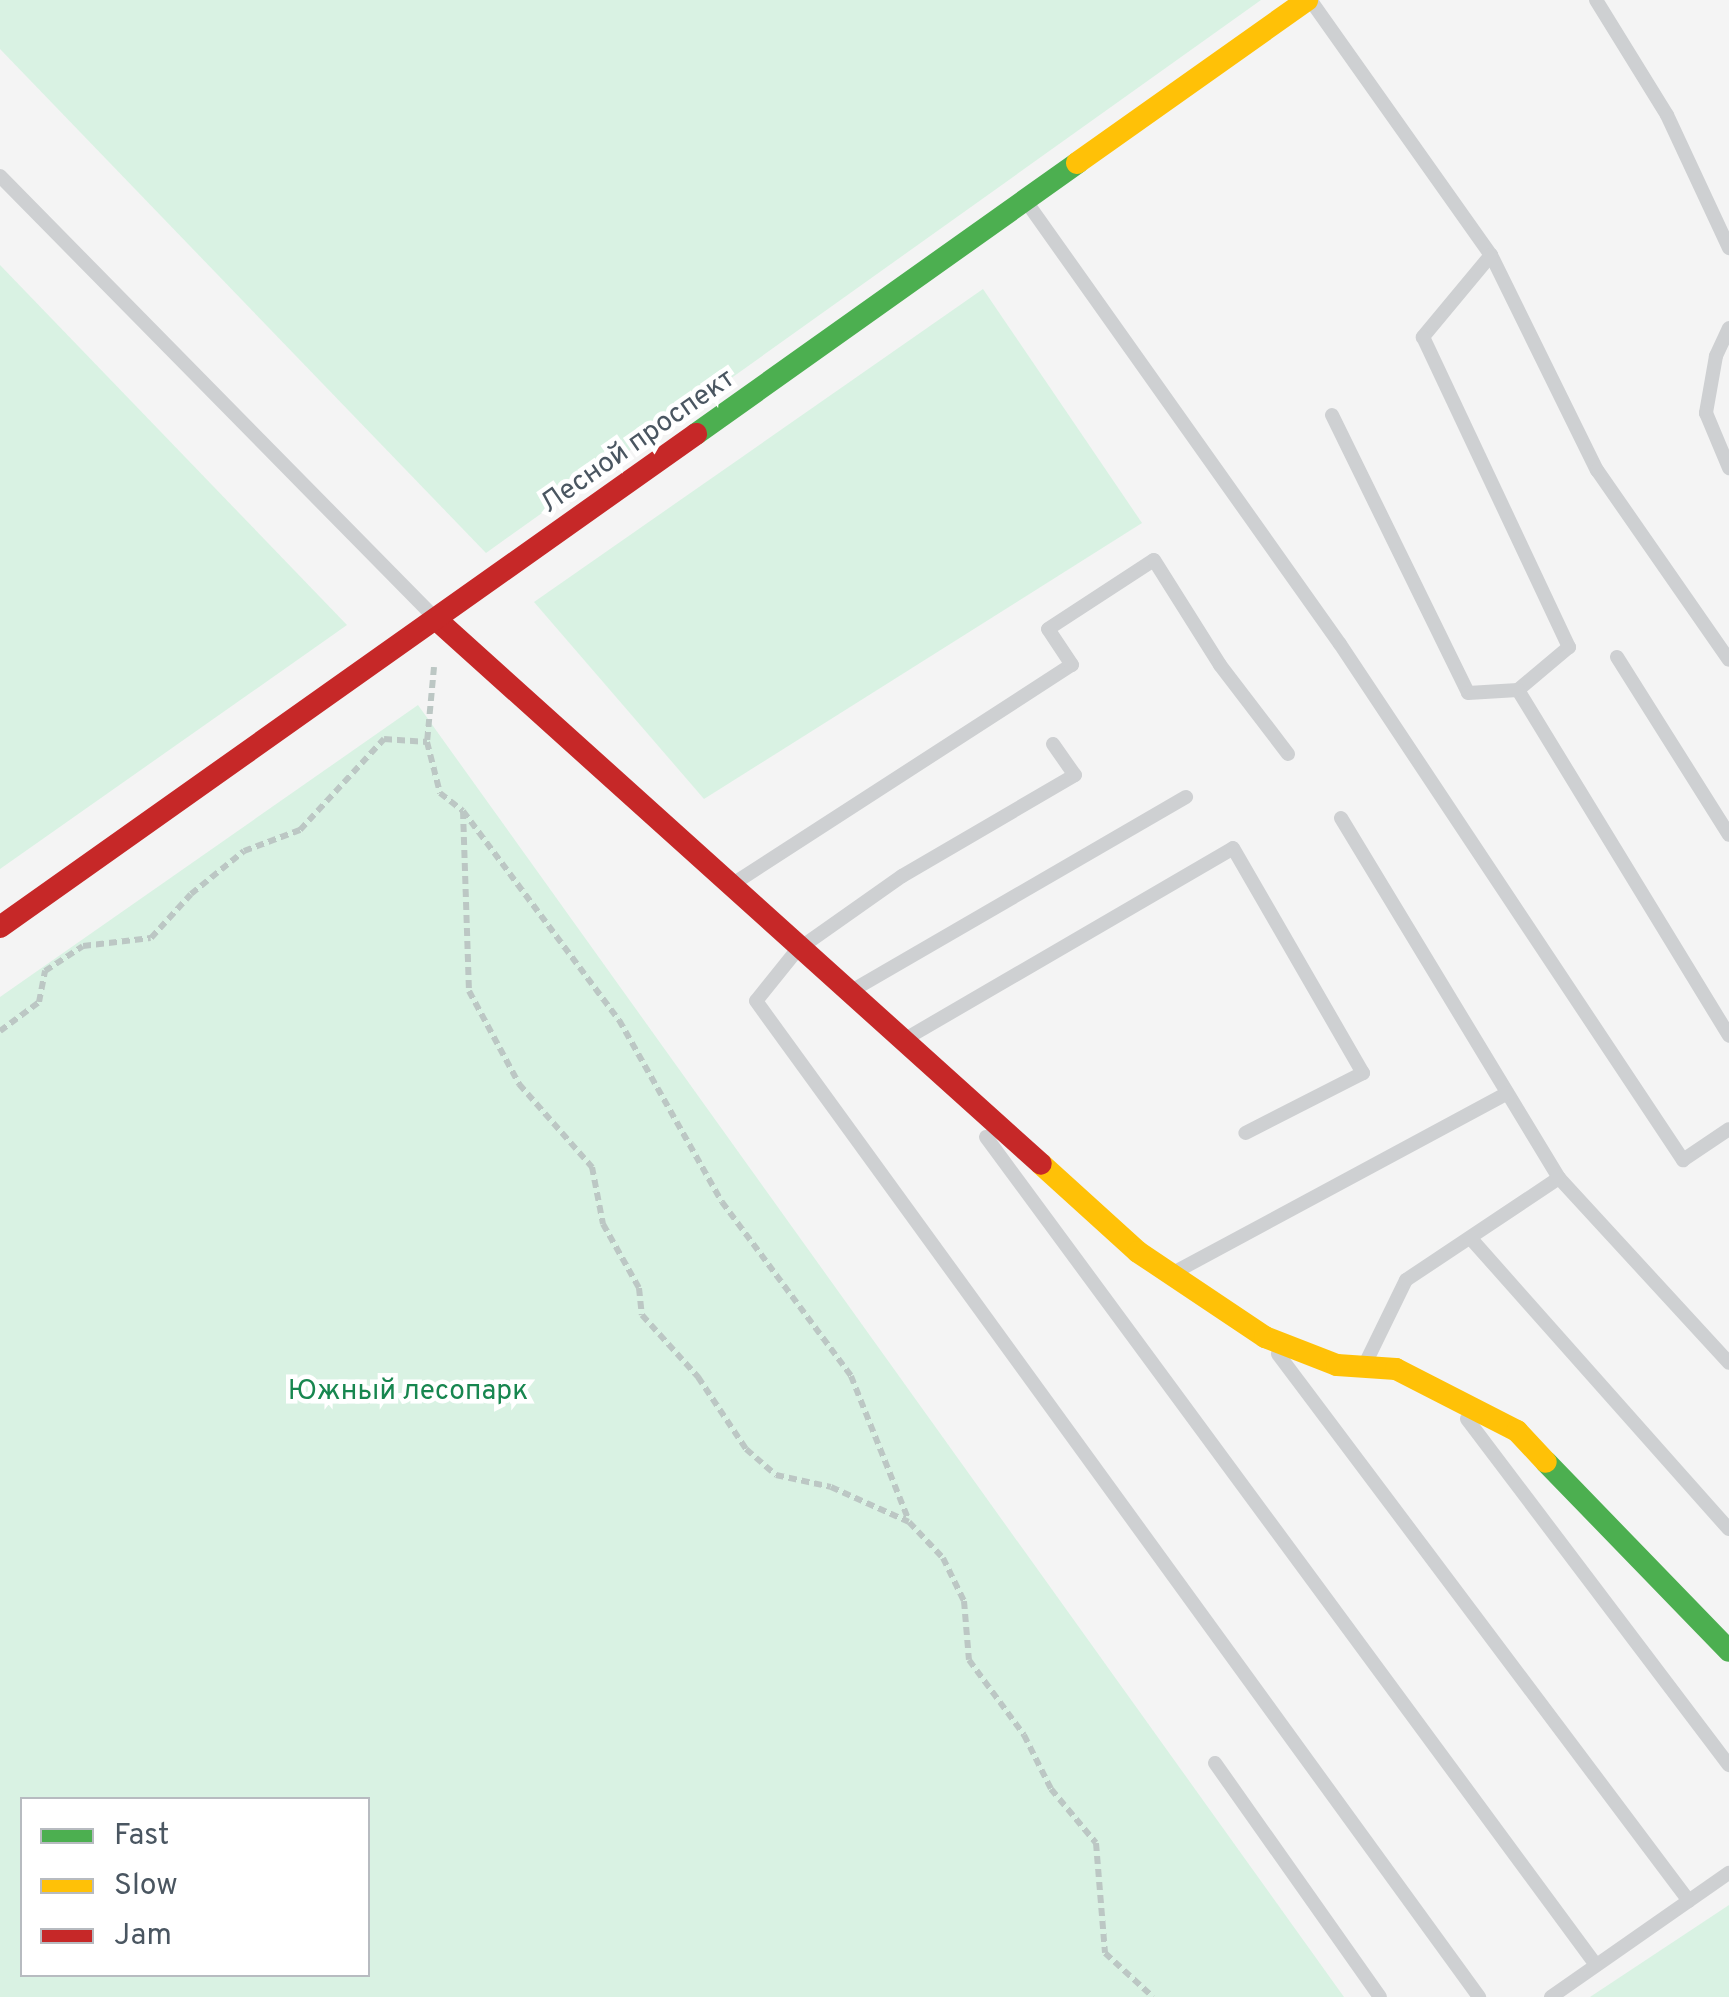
<!DOCTYPE html>
<meta charset="utf-8">
<style>
body{margin:0}
#map{position:relative;width:1729px;height:1997px;overflow:hidden;background:#f4f4f4;font-family:Overpass,sans-serif}
div>[style]{position:absolute}
[style*='--x']{left:calc(var(--x)*1px);top:calc(var(--y)*1px);width:calc(var(--w)*1px);rotate:calc(var(--a)*1deg)}
.green>*{inset:0;background:#d9f2e3}
.path>*{height:6px;margin-top:-3px;transform-origin:0;background:repeating-linear-gradient(90deg,#bcc7c4 0 8px,transparent 0 13px)}
.lane>*{height:14px;margin:-7px;padding:0 7px;transform-origin:7px;border-radius:7px;background:#ced0d2}
.fast>*{height:22px;margin:-11px;padding:0 11px;transform-origin:11px;border-radius:11px;background:#4caf50}
.slow>*{height:22px;margin:-11px;padding:0 11px;transform-origin:11px;border-radius:11px;background:#ffc107}
.jam>*{height:22px;margin:-11px;padding:0 11px;transform-origin:11px;border-radius:11px;background:#c62828}
span{translate:-50% -50%;white-space:nowrap;text-align:center;line-height:1.15;-webkit-text-stroke:9px #fff;paint-order:stroke}
.street-label{font-size:28px;color:#4a5661}
.park-label{font-size:28px;color:#17864f}
.legend{position:absolute;left:20px;top:1797px;width:350px;height:180px;box-sizing:border-box;background:#fff;border:2px solid #b7bbc0;margin:0;padding:12px 18px;list-style:none;font-size:30px;color:#4a5661}
.legend li{display:flex;align-items:center;gap:20px;height:50px}
.legend b{width:50px;border:2px solid #b7bbc0}
</style>
<div id="map">
<div class="green">
<div style="clip-path:polygon(0 0,1261px 0,486px 553px,0 49px)"></div>
<div style="clip-path:polygon(0 265px,347px 625px,0 869px)"></div>
<div style="clip-path:polygon(983px 289px,1142px 523px,704px 799px,534px 602px)"></div>
<div style="clip-path:polygon(evenodd,418px 705px,1344px 1997px,0 1997px,0 997px,418px 705px,22px 1800px,368px 1800px,368px 1974px,22px 1974px,22px 1800px)"></div>
<div style="clip-path:polygon(1729px 1905px,1729px 1997px,1590px 1997px)"></div>
</div>
<div class="path">
<div style="--x:434;--y:667;--w:75;--a:95.3"></div>
<div style="--x:427;--y:742;--w:53;--a:75.7"></div>
<div style="--x:440;--y:793;--w:29;--a:38"></div>
<div style="--x:463;--y:811;--w:180;--a:88.1"></div>
<div style="--x:469;--y:991;--w:106;--a:61.7"></div>
<div style="--x:519;--y:1084;--w:111;--a:48.7"></div>
<div style="--x:592;--y:1167;--w:58;--a:79.1"></div>
<div style="--x:603;--y:1224;--w:73;--a:60.6"></div>
<div style="--x:639;--y:1288;--w:27;--a:84"></div>
<div style="--x:642;--y:1315;--w:84;--a:47.9"></div>
<div style="--x:698;--y:1377;--w:87;--a:56.3"></div>
<div style="--x:746;--y:1449;--w:40;--a:41"></div>
<div style="--x:776;--y:1475;--w:56;--a:12.3"></div>
<div style="--x:831;--y:1487;--w:85;--a:24.2"></div>
<div style="--x:909;--y:1522;--w:50;--a:46.6"></div>
<div style="--x:943;--y:1558;--w:48;--a:64"></div>
<div style="--x:964;--y:1601;--w:59;--a:85.2"></div>
<div style="--x:969;--y:1660;--w:93;--a:53.7"></div>
<div style="--x:1024;--y:1735;--w:60;--a:63.4"></div>
<div style="--x:1051;--y:1789;--w:70;--a:50.2"></div>
<div style="--x:1096;--y:1843;--w:110;--a:85.3"></div>
<div style="--x:1105;--y:1953;--w:65;--a:42.5"></div>
<div style="--x:463;--y:811;--w:261;--a:53.3"></div>
<div style="--x:619;--y:1020;--w:209;--a:60.5"></div>
<div style="--x:722;--y:1202;--w:217;--a:53.4"></div>
<div style="--x:851;--y:1376;--w:156;--a:68.2"></div>
<div style="--x:0;--y:1031;--w:49;--a:-36.6"></div>
<div style="--x:39;--y:1002;--w:32;--a:-79"></div>
<div style="--x:45;--y:971;--w:45;--a:-33.3"></div>
<div style="--x:83;--y:946;--w:68;--a:-6.7"></div>
<div style="--x:151;--y:938;--w:59;--a:-47.7"></div>
<div style="--x:191;--y:894;--w:68;--a:-39.1"></div>
<div style="--x:244;--y:851;--w:60;--a:-20.6"></div>
<div style="--x:300;--y:830;--w:124;--a:-47.3"></div>
<div style="--x:384;--y:739;--w:43;--a:4"></div>
</div>
<div class="lane">
<div style="--x:1596;--y:0;--w:135;--a:58.3"></div>
<div style="--x:1667;--y:115;--w:147;--a:65"></div>
<div style="--x:1311;--y:1;--w:311;--a:54.7"></div>
<div style="--x:1491;--y:255;--w:240;--a:63.8"></div>
<div style="--x:1597;--y:470;--w:231;--a:55.2"></div>
<div style="--x:0;--y:176;--w:619;--a:45.46"></div>
<div style="--x:1028;--y:204;--w:539;--a:54.66"></div>
<div style="--x:1340;--y:644;--w:620;--a:56.39"></div>
<div style="--x:1683;--y:1160;--w:55;--a:-34"></div>
<div style="--x:1491;--y:255;--w:107;--a:129.7"></div>
<div style="--x:1423;--y:337;--w:343;--a:64.8"></div>
<div style="--x:1569;--y:647;--w:67;--a:139.9"></div>
<div style="--x:1518;--y:690;--w:405;--a:58.6"></div>
<div style="--x:1729;--y:328;--w:31;--a:115"></div>
<div style="--x:1716;--y:356;--w:58;--a:100"></div>
<div style="--x:1706;--y:413;--w:60;--a:67.3"></div>
<div style="--x:1332;--y:415;--w:309;--a:63.9"></div>
<div style="--x:1468;--y:693;--w:50;--a:-3.4"></div>
<div style="--x:1617;--y:657;--w:210;--a:57.8"></div>
<div style="--x:1053;--y:744;--w:38;--a:55"></div>
<div style="--x:1075;--y:775;--w:200;--a:149.7"></div>
<div style="--x:902;--y:876;--w:128;--a:144.8"></div>
<div style="--x:797;--y:950;--w:65;--a:128.8"></div>
<div style="--x:756;--y:1001;--w:1231;--a:54.02"></div>
<div style="--x:1341;--y:818;--w:421;--a:58.8"></div>
<div style="--x:1559;--y:1178;--w:251;--a:47.4"></div>
<div style="--x:736;--y:882;--w:400;--a:-32.9"></div>
<div style="--x:1072;--y:665;--w:43;--a:-123.7"></div>
<div style="--x:1048;--y:629;--w:126;--a:-33.1"></div>
<div style="--x:1154;--y:560;--w:124;--a:57.8"></div>
<div style="--x:1220;--y:665;--w:112;--a:52.6"></div>
<div style="--x:853;--y:990;--w:385;--a:-30.1"></div>
<div style="--x:907;--y:1038;--w:377;--a:-30.2"></div>
<div style="--x:1233;--y:848;--w:260;--a:60"></div>
<div style="--x:1363;--y:1073;--w:132;--a:153"></div>
<div style="--x:986;--y:1137;--w:1028;--a:53.62"></div>
<div style="--x:1473;--y:1241;--w:385;--a:48.4"></div>
<div style="--x:1177;--y:1271;--w:375;--a:-28.3"></div>
<div style="--x:1278;--y:1354;--w:684;--a:53.08"></div>
<div style="--x:1366;--y:1362;--w:91;--a:-64"></div>
<div style="--x:1406;--y:1280;--w:184;--a:-33.7"></div>
<div style="--x:1467;--y:1419;--w:434;--a:52.9"></div>
<div style="--x:1215;--y:1763;--w:286;--a:54.8"></div>
<div style="--x:1551;--y:1997;--w:217;--a:-34.9"></div>
</div>
<div class="fast">
<div style="--x:696;--y:434;--w:468;--a:-35.4"></div>
<div style="--x:1546;--y:1462;--w:263;--a:45.9"></div>
</div>
<div class="slow">
<div style="--x:1077;--y:163;--w:282;--a:-35.3"></div>
<div style="--x:1041;--y:1164;--w:131;--a:42.2"></div>
<div style="--x:1138;--y:1252;--w:153;--a:33.8"></div>
<div style="--x:1265;--y:1337;--w:77;--a:21.3"></div>
<div style="--x:1337;--y:1365;--w:59;--a:3.9"></div>
<div style="--x:1396;--y:1369;--w:136;--a:27.1"></div>
<div style="--x:1517;--y:1431;--w:42;--a:46.9"></div>
</div>
<div class="jam">
<div style="--x:438;--y:621;--w:811;--a:42"></div>
<div style="--x:0;--y:927;--w:853;--a:-35.31"></div>
</div>
<div class="street-label">
<span style="left:638px;top:442px;rotate:-35deg">Лесной проспект</span>
</div>
<div class="park-label">
<span style="left:408px;top:1392px">Южный лесопарк</span>
</div>
<ul class="legend">
<li><b style="height:12px;background:#4caf50"></b>Fast</li>
<li><b style="height:12px;background:#ffc107"></b>Slow</li>
<li><b style="height:12px;background:#c62828"></b>Jam</li>
</ul>
</div>
